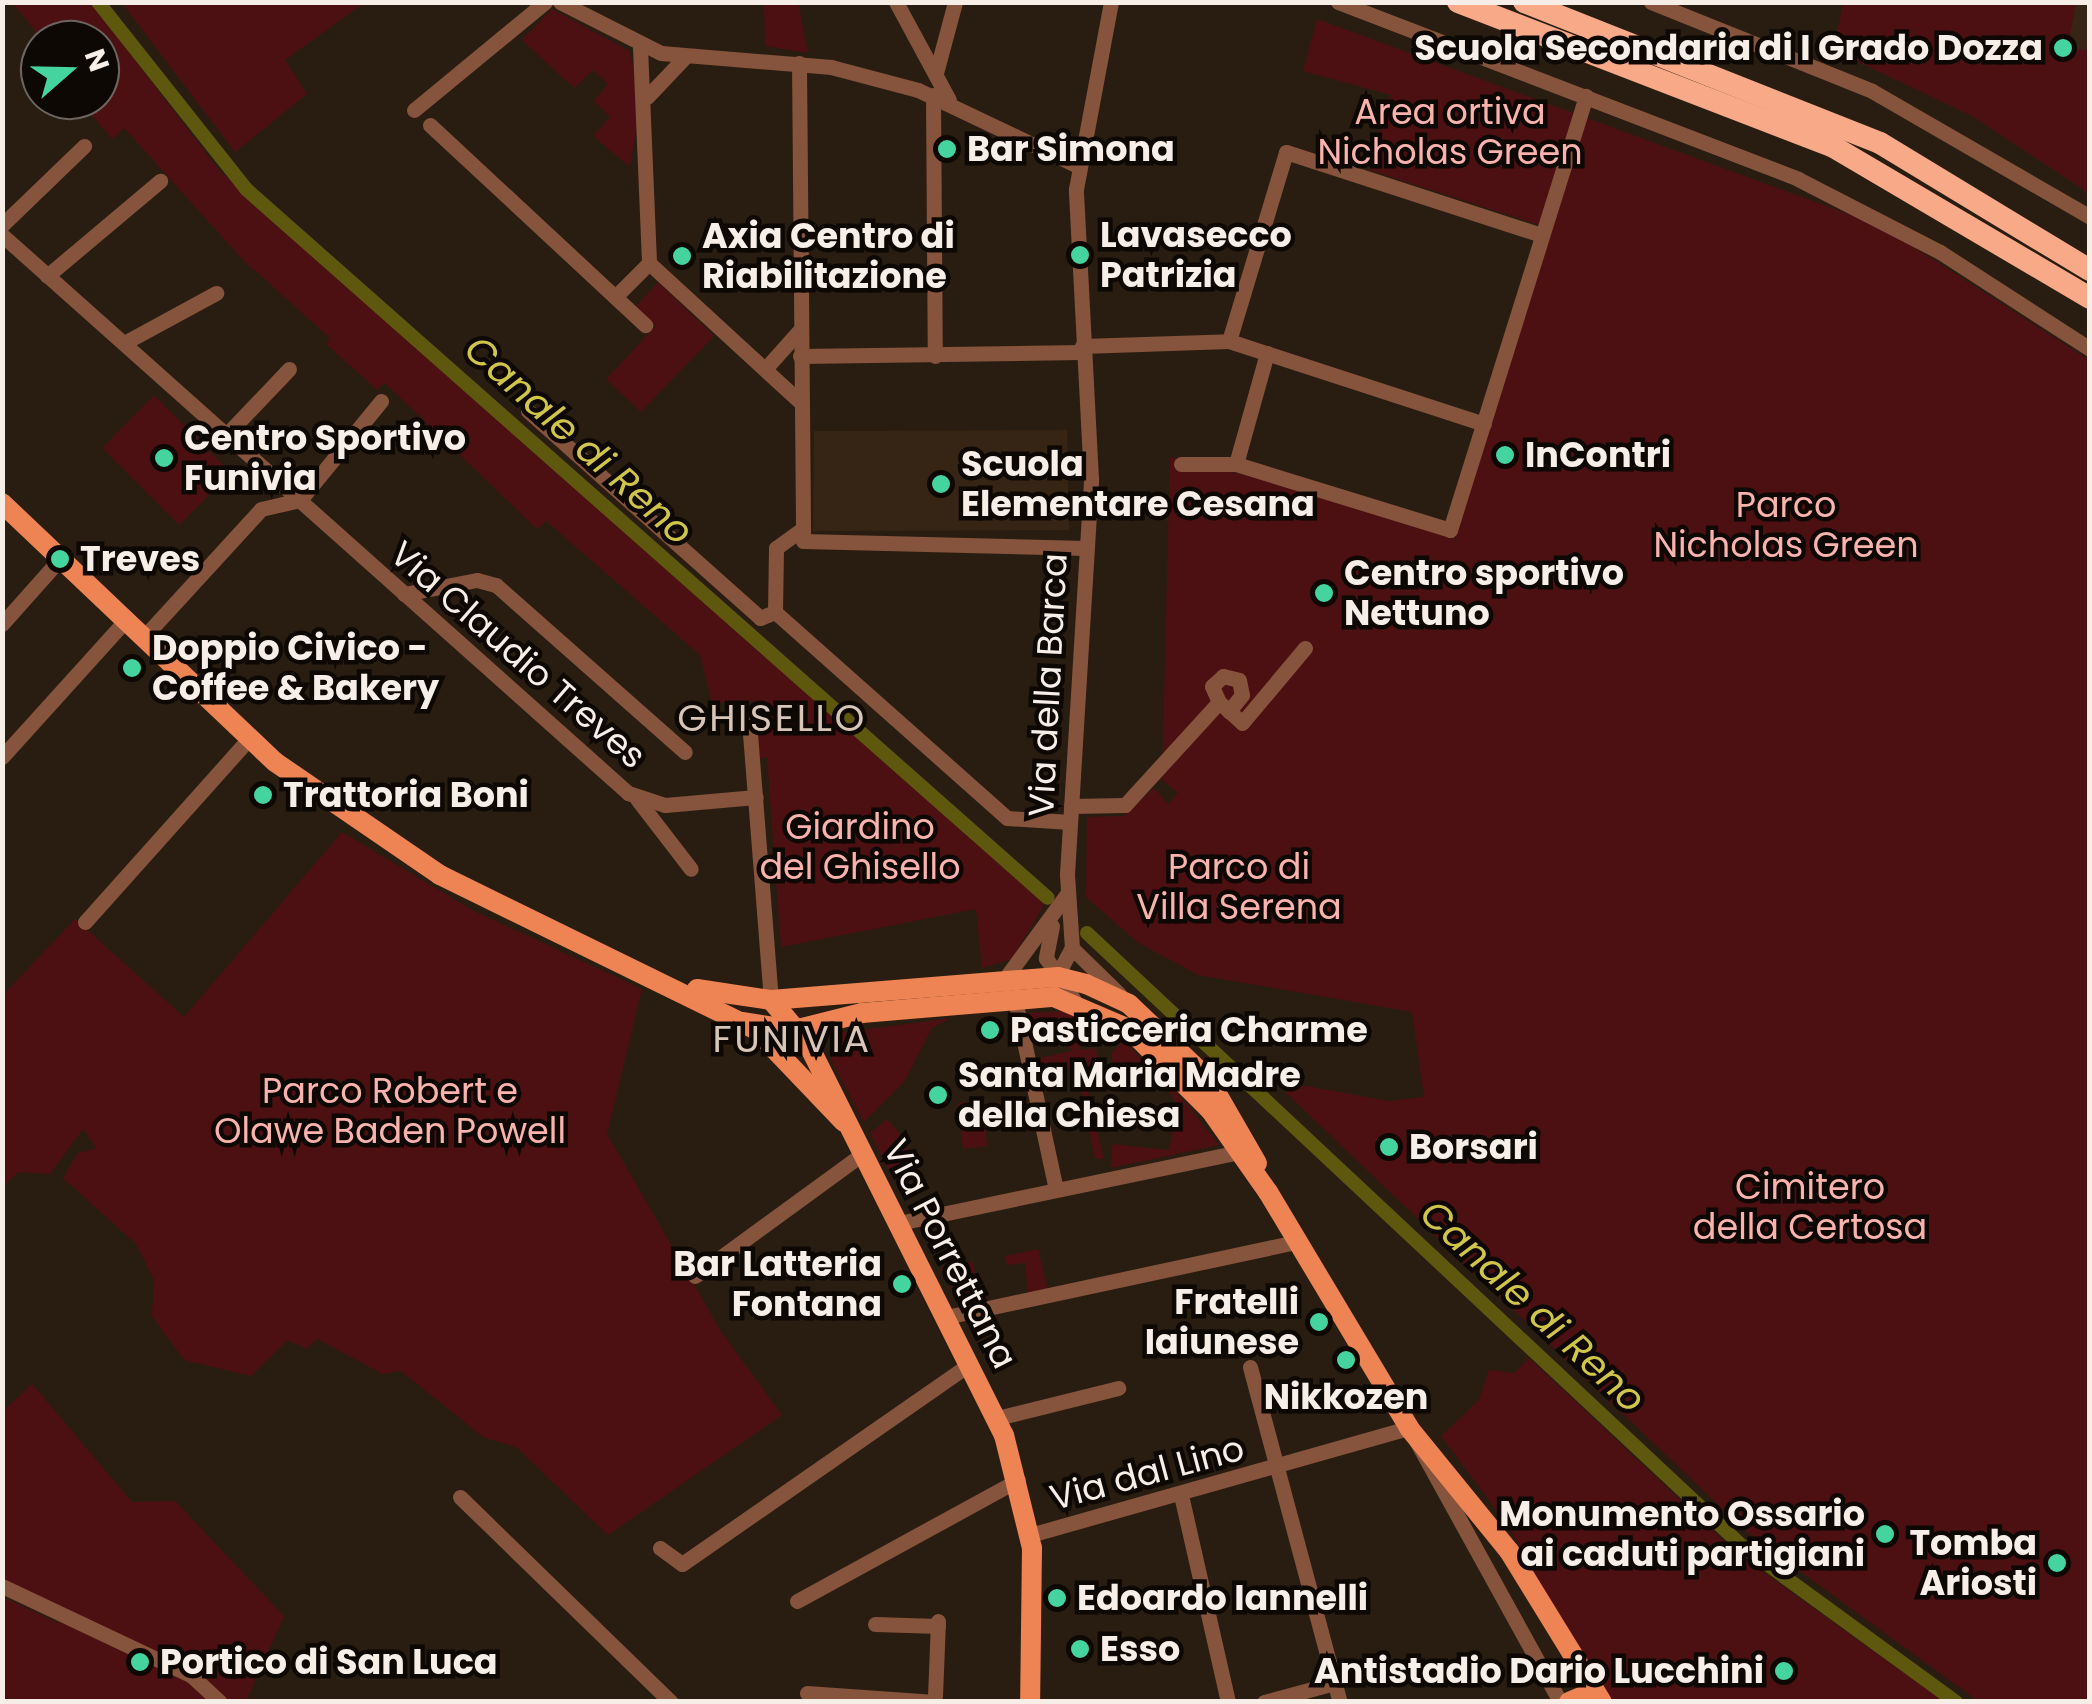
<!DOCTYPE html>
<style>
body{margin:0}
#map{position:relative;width:2092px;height:1704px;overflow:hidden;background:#291d11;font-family:Poppins,sans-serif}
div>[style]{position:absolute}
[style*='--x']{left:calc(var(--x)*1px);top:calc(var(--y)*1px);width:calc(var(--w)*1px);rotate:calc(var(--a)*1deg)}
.built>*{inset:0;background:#362514}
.green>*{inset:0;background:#4d1012}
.canal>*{height:14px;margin:-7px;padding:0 7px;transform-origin:7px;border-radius:7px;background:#5e580f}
.minor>*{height:15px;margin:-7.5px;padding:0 7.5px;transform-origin:7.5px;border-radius:7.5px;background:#86533c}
.major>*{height:20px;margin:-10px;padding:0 10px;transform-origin:10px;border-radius:10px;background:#ee8353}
.highway>*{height:22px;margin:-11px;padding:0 11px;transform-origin:11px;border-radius:11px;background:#f7a988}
.dots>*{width:28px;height:28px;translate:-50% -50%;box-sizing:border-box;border:5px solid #0e0805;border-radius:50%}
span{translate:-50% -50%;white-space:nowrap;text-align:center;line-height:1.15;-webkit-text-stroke:9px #0e0805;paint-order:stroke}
.poi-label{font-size:35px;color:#f7eee7;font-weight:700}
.right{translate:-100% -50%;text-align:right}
.left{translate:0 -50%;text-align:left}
.park-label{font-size:35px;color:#f9b2ac}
.street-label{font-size:35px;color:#f7eee7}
.water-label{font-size:38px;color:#d0c54b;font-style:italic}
.neighbourhood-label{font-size:38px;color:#d7c6b7;letter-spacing:2.5px}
.frame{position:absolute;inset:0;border:5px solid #f7eee7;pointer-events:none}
.north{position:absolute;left:20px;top:20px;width:100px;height:100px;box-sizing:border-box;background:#0e0805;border:2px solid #6b645f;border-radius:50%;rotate:70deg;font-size:28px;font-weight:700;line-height:40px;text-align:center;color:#f7eee7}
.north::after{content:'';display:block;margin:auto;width:35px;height:45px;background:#45d49f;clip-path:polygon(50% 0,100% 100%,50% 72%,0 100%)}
</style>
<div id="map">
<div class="built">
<div style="clip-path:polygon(2022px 3px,2089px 3px,2089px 100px)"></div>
<div style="clip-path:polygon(1067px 430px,1069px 530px,813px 531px,814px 431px)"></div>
</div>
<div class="green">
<div style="clip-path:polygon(12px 3px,91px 3px,219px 170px,1027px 886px,1044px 905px,1012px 959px,982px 968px,976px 909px,781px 947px,767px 757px,759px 759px,753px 701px,712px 703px,700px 655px,546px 521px,537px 529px,385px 383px,377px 390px,326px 344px,330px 338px,243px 260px,124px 128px,112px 139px,79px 100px,100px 100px,100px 40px,43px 40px)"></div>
<div style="clip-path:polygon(122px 3px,364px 3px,285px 60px,307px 94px,235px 152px)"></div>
<div style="clip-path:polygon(764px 3px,798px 3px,808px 53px,765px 46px)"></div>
<div style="clip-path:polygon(1843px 3px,2076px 3px,2068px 47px,2089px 51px,2089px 193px,1972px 116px,1833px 50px)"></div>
<div style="clip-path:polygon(552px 9px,629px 51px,641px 98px,630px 167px,593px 136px,610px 117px,594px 101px,608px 84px,593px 70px,574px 88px,522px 40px)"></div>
<div style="clip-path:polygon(1317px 19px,1881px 226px,2089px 360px,2089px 1701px,1978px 1701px,1748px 1533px,1286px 1093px,1295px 1084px,1389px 1101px,1424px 1097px,1412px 1012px,1198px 975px,1137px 942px,1086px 897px,1087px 817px,1124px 816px,1154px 788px,1168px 804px,1178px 793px,1162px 780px,1170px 457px,1371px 506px,1450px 531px,1458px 544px,1453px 531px,1549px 228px,1369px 170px,1391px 95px,1303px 71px)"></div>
<div style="clip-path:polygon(658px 282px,714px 336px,641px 412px,606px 379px,656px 326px,636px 306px)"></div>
<div style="clip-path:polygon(154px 395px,231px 473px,179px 525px,102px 448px)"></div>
<div style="clip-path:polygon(342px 832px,472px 910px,642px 989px,607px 1134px,722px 1333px,782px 1415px,608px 1535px,516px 1447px,483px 1437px,401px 1371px,383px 1374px,317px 1339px,306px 1349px,288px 1340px,251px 1376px,184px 1360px,152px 1316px,154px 1280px,136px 1244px,63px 1178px,78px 1153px,96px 1148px,83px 1129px,50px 1174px,18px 1172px,3px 1187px,3px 995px,75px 919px,184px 1017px)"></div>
<div style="clip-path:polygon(1069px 1011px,1103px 1026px,1075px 1026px,1080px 1050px,1096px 1048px,1101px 1079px,1086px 1082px,1104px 1159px,1095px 1159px,1076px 1067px,1038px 1076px,1035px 1059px,1071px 1051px,1064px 1018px,1028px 1025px,1025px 1013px)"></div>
<div style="clip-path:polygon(951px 1018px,932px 1028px,904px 1082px,864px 1122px,831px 1060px,838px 1033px)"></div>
<div style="clip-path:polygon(1123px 1040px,1187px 1104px,1219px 1145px,1111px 1168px,1112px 1144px,1169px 1150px,1178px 1108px,1169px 1091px,1118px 1083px,1111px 1054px)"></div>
<div style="clip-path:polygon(982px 1101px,987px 1146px,963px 1149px,958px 1103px)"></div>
<div style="clip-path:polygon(887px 1119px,901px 1135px,913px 1164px,888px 1169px,870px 1133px)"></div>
<div style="clip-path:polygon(1038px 1249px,1048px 1291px,1028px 1295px,1025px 1263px,1007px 1265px,1005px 1256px)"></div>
<div style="clip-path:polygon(973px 1262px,983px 1304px,962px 1308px,941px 1269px)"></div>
<div style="clip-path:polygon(1529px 1358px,1738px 1554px,1943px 1701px,1603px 1701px,1509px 1527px,1441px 1436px,1479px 1400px,1489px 1370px,1514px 1373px)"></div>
<div style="clip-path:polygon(32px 1384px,132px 1502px,175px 1501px,284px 1616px,246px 1701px,3px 1701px,3px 1597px,60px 1624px,70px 1615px,3px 1583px,3px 1411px)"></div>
</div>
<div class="canal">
<div style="--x:98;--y:2;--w:238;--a:51.6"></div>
<div style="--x:246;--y:189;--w:1070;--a:41.48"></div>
<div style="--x:1087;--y:933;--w:897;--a:43.1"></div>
<div style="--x:1742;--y:1546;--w:265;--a:36.1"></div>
</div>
<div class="minor">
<div style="--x:560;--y:2;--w:113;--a:26.8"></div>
<div style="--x:661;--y:53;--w:171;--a:4.7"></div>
<div style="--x:831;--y:67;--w:90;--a:14.8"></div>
<div style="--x:918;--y:90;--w:177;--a:25.4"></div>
<div style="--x:896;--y:2;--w:111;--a:61.6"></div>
<div style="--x:1338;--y:2;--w:493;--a:21"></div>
<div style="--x:1798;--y:179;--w:160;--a:27.2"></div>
<div style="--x:1940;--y:252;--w:179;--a:32.9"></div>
<div style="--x:1651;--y:2;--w:238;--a:21.9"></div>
<div style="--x:1872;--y:91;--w:252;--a:30"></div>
<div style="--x:640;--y:47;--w:216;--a:87.6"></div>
<div style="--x:649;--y:263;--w:204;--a:42.6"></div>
<div style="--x:799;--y:63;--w:478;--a:89.5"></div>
<div style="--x:803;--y:541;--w:283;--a:1.4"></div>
<div style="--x:936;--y:73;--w:73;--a:-75"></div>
<div style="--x:933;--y:95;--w:261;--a:89.6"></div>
<div style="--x:647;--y:97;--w:55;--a:-46.5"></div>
<div style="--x:414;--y:110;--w:170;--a:-39.5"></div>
<div style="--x:430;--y:125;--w:294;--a:42.9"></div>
<div style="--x:2;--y:225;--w:114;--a:-43.9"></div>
<div style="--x:2;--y:235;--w:839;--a:41.71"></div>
<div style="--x:628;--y:793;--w:39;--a:18"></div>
<div style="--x:665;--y:805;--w:91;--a:-5"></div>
<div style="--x:47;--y:276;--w:148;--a:-40.1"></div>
<div style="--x:615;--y:297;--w:48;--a:-45"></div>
<div style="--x:1229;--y:341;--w:197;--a:-73.2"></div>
<div style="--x:1286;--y:152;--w:269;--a:18"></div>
<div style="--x:124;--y:343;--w:105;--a:-28.5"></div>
<div style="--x:1082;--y:346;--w:147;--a:-1.9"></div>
<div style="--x:1229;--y:341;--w:268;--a:18"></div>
<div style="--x:1267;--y:353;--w:115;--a:105.6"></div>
<div style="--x:1236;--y:464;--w:224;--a:17.1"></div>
<div style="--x:1450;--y:530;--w:455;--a:-72.6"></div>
<div style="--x:800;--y:356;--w:282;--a:-0.8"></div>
<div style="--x:765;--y:369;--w:51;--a:-48.2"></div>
<div style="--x:528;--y:411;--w:311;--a:41.7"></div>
<div style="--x:760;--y:618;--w:16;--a:-22"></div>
<div style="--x:229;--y:432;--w:87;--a:-46.4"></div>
<div style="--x:1181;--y:464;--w:55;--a:0"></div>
<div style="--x:404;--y:594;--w:74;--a:-10.9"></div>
<div style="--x:477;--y:580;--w:20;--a:15"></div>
<div style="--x:496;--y:585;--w:252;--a:41.5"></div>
<div style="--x:775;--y:612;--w:310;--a:41.6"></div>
<div style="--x:1007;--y:818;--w:63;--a:3.6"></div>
<div style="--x:775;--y:612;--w:64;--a:-89.1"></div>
<div style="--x:776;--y:548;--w:29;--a:-36"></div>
<div style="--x:2;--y:624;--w:87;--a:-48.3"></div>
<div style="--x:142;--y:639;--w:176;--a:-47.5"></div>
<div style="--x:261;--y:509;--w:40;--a:-13"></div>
<div style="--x:300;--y:500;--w:128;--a:-50.7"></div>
<div style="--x:1219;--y:702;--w:17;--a:-114"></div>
<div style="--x:1212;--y:686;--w:15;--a:-42"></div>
<div style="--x:1223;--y:676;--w:16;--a:14"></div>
<div style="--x:1239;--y:680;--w:15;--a:79"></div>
<div style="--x:1242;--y:695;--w:21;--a:129"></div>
<div style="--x:749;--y:721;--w:280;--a:85.5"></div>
<div style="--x:2;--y:757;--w:182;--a:-47.9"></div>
<div style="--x:637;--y:799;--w:88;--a:52.4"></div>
<div style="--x:1071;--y:806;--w:54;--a:-1.1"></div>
<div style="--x:1125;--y:805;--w:139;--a:-47.6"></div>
<div style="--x:1219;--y:702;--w:31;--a:42"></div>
<div style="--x:1242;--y:723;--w:98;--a:-50"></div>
<div style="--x:85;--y:922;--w:243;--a:-48.2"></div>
<div style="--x:1052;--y:926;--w:33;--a:101"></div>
<div style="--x:1046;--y:958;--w:50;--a:56.3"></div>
<div style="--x:1072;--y:948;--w:66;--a:44.4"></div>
<div style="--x:1004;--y:980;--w:107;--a:-53.8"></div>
<div style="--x:1053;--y:983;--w:40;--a:-62"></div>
<div style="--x:1072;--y:948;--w:74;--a:-93.9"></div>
<div style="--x:1067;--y:874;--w:396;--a:-86.5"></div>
<div style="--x:1091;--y:479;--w:290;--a:-93"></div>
<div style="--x:1076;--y:189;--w:190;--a:-79.4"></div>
<div style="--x:1015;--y:1000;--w:193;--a:77.8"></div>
<div style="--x:899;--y:1223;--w:347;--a:-11.8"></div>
<div style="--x:695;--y:1276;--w:207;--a:-36.1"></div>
<div style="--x:946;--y:1317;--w:359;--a:-12.1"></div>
<div style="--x:1250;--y:1367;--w:347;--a:75"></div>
<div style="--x:997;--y:1418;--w:125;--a:-13.9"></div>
<div style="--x:1181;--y:1495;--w:212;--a:77.2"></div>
<div style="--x:460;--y:1497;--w:294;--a:44.2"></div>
<div style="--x:1030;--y:1535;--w:394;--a:-15.8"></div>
<div style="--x:1409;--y:1428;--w:312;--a:61.1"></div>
<div style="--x:660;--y:1548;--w:27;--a:36"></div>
<div style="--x:682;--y:1564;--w:351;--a:-34.8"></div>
<div style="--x:2;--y:1586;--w:210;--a:25.3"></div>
<div style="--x:192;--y:1676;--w:38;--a:43"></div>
<div style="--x:797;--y:1601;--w:252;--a:-28.7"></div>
<div style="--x:875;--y:1624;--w:63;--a:1.8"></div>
<div style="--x:807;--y:1693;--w:128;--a:4"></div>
<div style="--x:935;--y:1696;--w:75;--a:-87.7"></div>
<div style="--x:1264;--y:1702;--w:73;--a:-15"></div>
</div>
<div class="major">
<div style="--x:2;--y:503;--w:376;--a:43.5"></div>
<div style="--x:275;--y:762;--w:200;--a:34.4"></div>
<div style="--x:440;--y:875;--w:352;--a:26.1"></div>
<div style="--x:756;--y:1030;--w:127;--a:46.3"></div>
<div style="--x:697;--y:989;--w:75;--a:8.5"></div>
<div style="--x:771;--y:1000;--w:288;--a:-4.6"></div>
<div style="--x:1058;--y:977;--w:29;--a:14"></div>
<div style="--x:1086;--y:984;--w:47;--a:24.9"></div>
<div style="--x:1129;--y:1004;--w:110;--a:43.5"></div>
<div style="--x:1209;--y:1080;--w:96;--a:60"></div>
<div style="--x:771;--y:1000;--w:57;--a:49.9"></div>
<div style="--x:808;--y:1044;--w:437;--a:63.4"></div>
<div style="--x:1004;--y:1435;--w:116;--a:76.1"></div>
<div style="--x:1032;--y:1548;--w:154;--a:90.7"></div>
<div style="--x:742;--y:1022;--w:53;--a:8.7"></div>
<div style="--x:794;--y:1030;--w:70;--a:-14"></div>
<div style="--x:862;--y:1013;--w:193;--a:-4.8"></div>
<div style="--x:1054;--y:997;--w:82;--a:23.1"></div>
<div style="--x:1129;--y:1029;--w:116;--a:45"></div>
<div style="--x:1211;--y:1111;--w:99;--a:54.9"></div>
<div style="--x:1268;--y:1192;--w:275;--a:59.1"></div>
<div style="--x:1409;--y:1428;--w:159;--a:50.9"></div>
<div style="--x:1509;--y:1551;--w:177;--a:58.4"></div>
<div style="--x:1569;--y:1702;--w:25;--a:-23"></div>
</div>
<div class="highway">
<div style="--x:1458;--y:2;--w:401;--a:21.1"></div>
<div style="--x:1832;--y:146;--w:299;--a:30.5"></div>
<div style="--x:1524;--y:2;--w:383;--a:21.6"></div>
<div style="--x:1880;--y:143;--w:245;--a:31.2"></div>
</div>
<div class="dots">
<div style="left:2063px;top:48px;background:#45d49f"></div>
<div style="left:947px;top:149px;background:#45d49f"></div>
<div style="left:1080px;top:255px;background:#45d49f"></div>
<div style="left:682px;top:256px;background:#45d49f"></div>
<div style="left:1505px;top:455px;background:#45d49f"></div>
<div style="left:164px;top:458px;background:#45d49f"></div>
<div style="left:941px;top:484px;background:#45d49f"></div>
<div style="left:60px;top:559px;background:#45d49f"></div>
<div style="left:1324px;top:593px;background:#45d49f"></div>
<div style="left:132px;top:668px;background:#45d49f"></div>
<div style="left:263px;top:795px;background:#45d49f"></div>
<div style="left:990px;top:1030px;background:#45d49f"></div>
<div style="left:938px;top:1095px;background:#45d49f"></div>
<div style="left:1389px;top:1147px;background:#45d49f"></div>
<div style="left:902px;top:1284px;background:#45d49f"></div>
<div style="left:1319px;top:1322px;background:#45d49f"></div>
<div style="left:1346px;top:1360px;background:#45d49f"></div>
<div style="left:1885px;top:1534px;background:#45d49f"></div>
<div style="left:2057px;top:1563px;background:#45d49f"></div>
<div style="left:1057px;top:1598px;background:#45d49f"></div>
<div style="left:1080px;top:1649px;background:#45d49f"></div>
<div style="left:140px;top:1662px;background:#45d49f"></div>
<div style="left:1784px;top:1671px;background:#45d49f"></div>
</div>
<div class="poi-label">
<span class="right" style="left:2043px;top:48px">Scuola Secondaria di I Grado Dozza</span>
<span class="left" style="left:967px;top:149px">Bar Simona</span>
<span class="left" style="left:1100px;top:255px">Lavasecco<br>Patrizia</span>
<span class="left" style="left:702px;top:256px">Axia Centro di<br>Riabilitazione</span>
<span class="left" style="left:184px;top:458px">Centro Sportivo<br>Funivia</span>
<span class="left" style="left:1525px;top:455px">InContri</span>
<span class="left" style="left:961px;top:484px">Scuola<br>Elementare Cesana</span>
<span class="left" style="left:80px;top:559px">Treves</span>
<span class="left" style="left:1344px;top:593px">Centro sportivo<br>Nettuno</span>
<span class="left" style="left:152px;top:668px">Doppio Civico -<br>Coffee &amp; Bakery</span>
<span class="left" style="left:283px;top:795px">Trattoria Boni</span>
<span class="left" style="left:1010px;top:1030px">Pasticceria Charme</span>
<span class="left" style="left:958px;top:1095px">Santa Maria Madre<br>della Chiesa</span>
<span class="left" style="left:1409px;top:1147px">Borsari</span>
<span class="right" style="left:882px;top:1284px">Bar Latteria<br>Fontana</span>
<span class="right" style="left:1299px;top:1322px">Fratelli<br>Iaiunese</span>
<span style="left:1346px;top:1397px">Nikkozen</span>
<span class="right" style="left:1865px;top:1534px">Monumento Ossario<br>ai caduti partigiani</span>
<span class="right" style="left:2037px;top:1563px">Tomba<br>Ariosti</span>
<span class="left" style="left:1077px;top:1598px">Edoardo Iannelli</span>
<span class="left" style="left:1100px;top:1649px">Esso</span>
<span class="left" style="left:160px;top:1662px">Portico di San Luca</span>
<span class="right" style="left:1764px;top:1671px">Antistadio Dario Lucchini</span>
</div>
<div class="park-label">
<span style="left:1450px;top:132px">Area ortiva<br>Nicholas Green</span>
<span style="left:1786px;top:525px">Parco<br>Nicholas Green</span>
<span style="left:860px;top:847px">Giardino<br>del Ghisello</span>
<span style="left:1239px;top:887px">Parco di<br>Villa Serena</span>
<span style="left:390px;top:1111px">Parco Robert e<br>Olawe Baden Powell</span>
<span style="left:1810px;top:1207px">Cimitero<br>della Certosa</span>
</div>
<div class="street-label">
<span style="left:518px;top:655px;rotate:41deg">Via Claudio Treves</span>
<span style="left:1048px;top:685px;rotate:-87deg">Via della Barca</span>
<span style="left:950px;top:1254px;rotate:63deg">Via Porrettana</span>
<span style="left:1147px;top:1473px;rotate:-15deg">Via dal Lino</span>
</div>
<div class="water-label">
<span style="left:579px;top:440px;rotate:42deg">Canale di Reno</span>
<span style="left:1533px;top:1306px;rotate:43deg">Canale di Reno</span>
</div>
<div class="neighbourhood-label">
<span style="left:772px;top:718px">GHISELLO</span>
<span style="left:792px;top:1039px">FUNIVIA</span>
</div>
<div class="frame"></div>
<div class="north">N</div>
</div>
